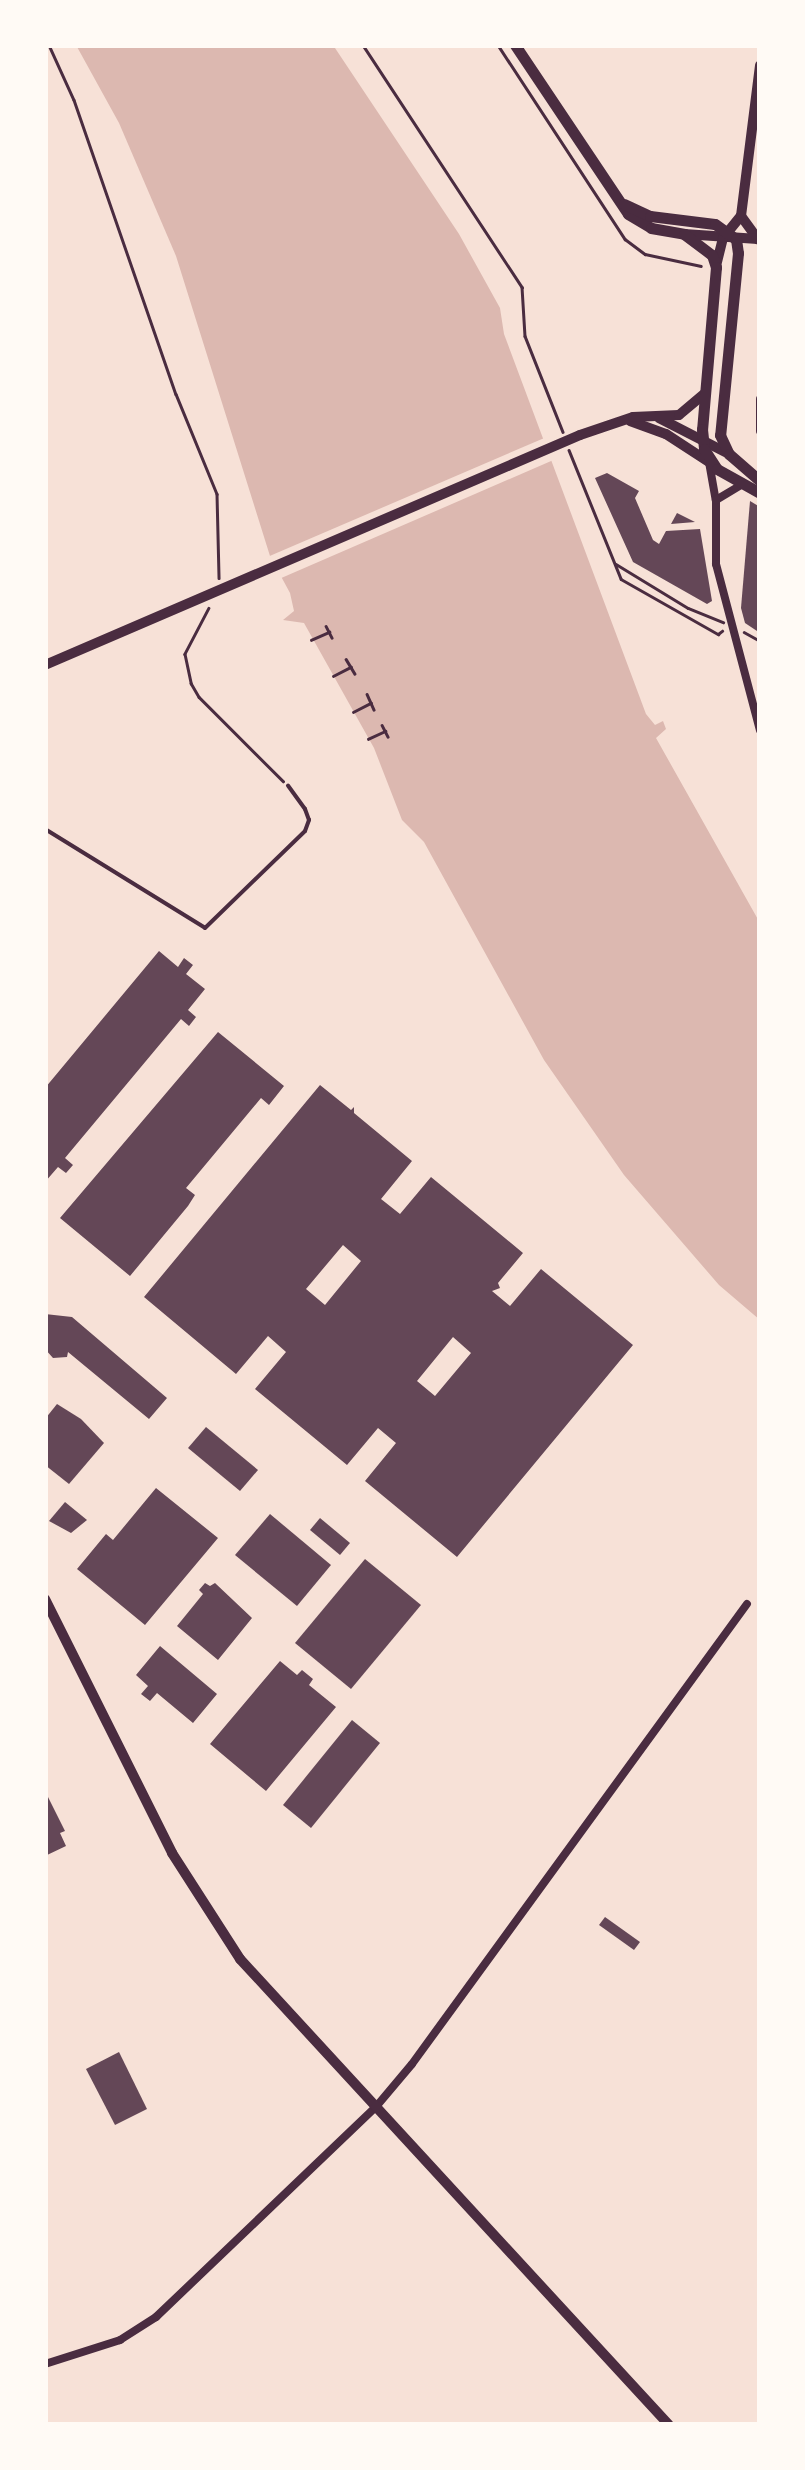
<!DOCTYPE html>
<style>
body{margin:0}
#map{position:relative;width:805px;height:2470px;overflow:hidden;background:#f7e1d7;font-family:"Alegreya Sans",sans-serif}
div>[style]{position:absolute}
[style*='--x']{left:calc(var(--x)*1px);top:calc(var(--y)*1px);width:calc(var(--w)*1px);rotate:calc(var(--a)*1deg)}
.water>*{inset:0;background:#dcb8b0}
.pier>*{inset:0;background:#f7e1d7}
.building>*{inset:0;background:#644757}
.path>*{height:2.5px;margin:-1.25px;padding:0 1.25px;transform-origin:1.25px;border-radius:1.25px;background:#4a2c40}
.service>*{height:4px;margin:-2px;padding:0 2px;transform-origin:2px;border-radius:2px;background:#4a2c40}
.minor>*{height:8px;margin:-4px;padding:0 4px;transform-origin:4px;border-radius:4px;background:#4a2c40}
.secondary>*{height:10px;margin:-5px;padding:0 5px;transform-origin:5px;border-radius:5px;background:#4a2c40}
.primary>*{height:11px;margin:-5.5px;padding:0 5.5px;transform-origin:5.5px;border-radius:5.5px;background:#4a2c40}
span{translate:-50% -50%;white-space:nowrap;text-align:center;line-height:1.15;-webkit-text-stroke:8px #fffaf5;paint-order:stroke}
.frame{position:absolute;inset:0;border:48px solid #fffaf5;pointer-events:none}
</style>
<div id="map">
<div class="water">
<div style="clip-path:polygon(76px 45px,333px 45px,459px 234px,500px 308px,504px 334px,646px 714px,655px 725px,663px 721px,666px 729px,656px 738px,760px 923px,760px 1320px,719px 1285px,624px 1175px,544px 1060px,424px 842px,402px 820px,374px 748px,304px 623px,283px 620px,294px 611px,290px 593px,270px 556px,176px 256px,119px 123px)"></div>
</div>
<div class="pier">
<div style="clip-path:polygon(549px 436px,558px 458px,279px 579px,265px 558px)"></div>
</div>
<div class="building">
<div style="clip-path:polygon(607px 473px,639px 491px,635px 498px,653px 540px,659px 544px,666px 531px,700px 529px,712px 601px,707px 604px,633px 562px,595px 478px)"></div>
<div style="clip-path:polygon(750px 501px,760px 507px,760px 633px,745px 623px,741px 608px)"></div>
<div style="clip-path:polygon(677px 513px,695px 522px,671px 524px)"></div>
<div style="clip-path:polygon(159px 951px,178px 967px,184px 958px,193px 965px,186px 974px,205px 989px,188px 1010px,196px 1017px,189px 1026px,181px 1019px,65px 1158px,73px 1165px,66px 1173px,58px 1167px,45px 1182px,45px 1088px)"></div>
<div style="clip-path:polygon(218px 1032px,284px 1086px,269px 1105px,261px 1098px,186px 1188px,195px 1195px,188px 1206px,130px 1276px,60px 1218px)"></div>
<div style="clip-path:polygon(evenodd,320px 1085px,351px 1110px,354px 1107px,354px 1113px,412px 1161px,381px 1199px,400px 1214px,431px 1177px,523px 1253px,498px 1283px,500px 1288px,492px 1291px,510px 1306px,541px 1269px,633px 1345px,457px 1557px,365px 1481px,396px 1443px,378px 1428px,347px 1465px,255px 1389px,286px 1352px,268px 1336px,236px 1374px,144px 1297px,320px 1085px,343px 1245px,361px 1261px,325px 1305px,306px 1289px,343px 1245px,320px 1085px,453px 1337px,471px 1353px,435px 1396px,417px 1381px,453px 1337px)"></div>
<div style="clip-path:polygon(45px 1314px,72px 1317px,167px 1398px,149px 1419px,68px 1352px,67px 1357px,53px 1358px,45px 1349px)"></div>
<div style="clip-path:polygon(57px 1404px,81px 1419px,104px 1443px,69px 1484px,45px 1465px,45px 1419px)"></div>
<div style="clip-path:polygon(206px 1427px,258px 1470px,240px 1491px,188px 1448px)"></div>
<div style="clip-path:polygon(156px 1488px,218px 1538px,145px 1625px,77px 1569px,106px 1534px,113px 1540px)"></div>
<div style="clip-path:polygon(65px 1502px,87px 1520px,71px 1533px,49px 1521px)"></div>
<div style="clip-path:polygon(270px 1514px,331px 1565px,297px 1606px,235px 1555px)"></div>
<div style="clip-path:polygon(320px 1518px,350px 1543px,340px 1555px,310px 1530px)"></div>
<div style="clip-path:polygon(365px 1559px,421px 1605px,351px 1689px,295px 1643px)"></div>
<div style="clip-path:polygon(205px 1583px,210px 1586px,215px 1583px,252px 1618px,218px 1660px,177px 1626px,203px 1594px,199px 1590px)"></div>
<div style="clip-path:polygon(160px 1646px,217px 1694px,193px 1723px,157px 1693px,150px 1701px,141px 1694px,148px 1686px,136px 1675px)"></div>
<div style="clip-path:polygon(280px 1661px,297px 1675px,302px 1670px,313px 1679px,309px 1685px,336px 1707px,266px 1791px,210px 1744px)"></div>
<div style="clip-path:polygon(352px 1720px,380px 1743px,311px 1828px,283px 1805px)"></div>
<div style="clip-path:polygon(45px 1791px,65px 1831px,60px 1833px,66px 1846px,45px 1856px)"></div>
<div style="clip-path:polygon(605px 1917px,640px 1942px,634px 1950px,599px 1925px)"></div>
<div style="clip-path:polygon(119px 2052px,147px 2109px,115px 2125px,86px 2069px)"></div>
</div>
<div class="path">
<div style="--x:49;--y:45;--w:60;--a:65.6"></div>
<div style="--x:74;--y:100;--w:311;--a:70.9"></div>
<div style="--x:176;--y:394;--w:108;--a:67.7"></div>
<div style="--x:217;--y:494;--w:84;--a:88.6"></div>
<div style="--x:363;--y:45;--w:290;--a:56.7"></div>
<div style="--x:522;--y:287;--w:49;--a:86.5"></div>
<div style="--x:525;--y:336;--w:103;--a:68.4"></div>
<div style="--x:498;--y:45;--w:232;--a:56.8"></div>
<div style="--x:625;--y:239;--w:25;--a:37"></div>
<div style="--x:645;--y:254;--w:57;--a:12.1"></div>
<div style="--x:569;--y:450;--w:139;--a:68"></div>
<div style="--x:621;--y:579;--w:112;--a:29.6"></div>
<div style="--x:718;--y:634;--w:5;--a:-37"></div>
<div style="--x:616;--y:564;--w:84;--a:31.4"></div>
<div style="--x:688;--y:608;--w:38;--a:22"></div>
<div style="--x:209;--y:608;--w:52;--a:117.6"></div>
<div style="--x:185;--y:654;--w:30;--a:78"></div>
<div style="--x:191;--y:683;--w:16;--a:60"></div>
<div style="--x:199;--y:697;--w:119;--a:45"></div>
<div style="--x:326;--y:626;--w:13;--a:63"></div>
<div style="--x:744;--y:632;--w:18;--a:29"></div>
<div style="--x:311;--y:640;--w:20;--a:-24"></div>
<div style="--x:346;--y:659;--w:17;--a:59"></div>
<div style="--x:333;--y:676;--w:20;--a:-27"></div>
<div style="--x:367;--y:694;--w:17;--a:66"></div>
<div style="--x:353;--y:712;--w:20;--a:-27"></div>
<div style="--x:382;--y:725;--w:13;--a:63"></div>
<div style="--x:368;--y:739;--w:19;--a:-25"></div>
</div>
<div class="service">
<div style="--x:45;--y:829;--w:188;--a:31.7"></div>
<div style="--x:205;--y:928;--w:139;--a:-44.1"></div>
<div style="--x:305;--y:831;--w:12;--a:-70"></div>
<div style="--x:309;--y:820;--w:12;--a:-110"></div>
<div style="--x:305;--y:809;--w:29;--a:-126"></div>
</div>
<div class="minor">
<div style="--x:760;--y:399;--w:32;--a:90"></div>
<div style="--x:709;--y:462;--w:39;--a:80"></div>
<div style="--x:716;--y:500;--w:64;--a:90"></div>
<div style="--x:716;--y:564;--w:172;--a:75.2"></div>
<div style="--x:716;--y:500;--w:29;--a:-31"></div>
<div style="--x:45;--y:2364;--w:79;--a:-17.7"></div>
<div style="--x:120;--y:2340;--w:43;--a:-32.6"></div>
<div style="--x:156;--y:2317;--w:303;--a:-43.7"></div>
<div style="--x:375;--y:2108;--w:57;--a:-49.9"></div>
<div style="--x:412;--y:2064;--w:569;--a:-53.94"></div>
</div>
<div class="secondary">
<div style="--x:741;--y:216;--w:29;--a:54"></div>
<div style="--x:684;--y:234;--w:74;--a:3.9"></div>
<div style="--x:716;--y:266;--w:29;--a:-76"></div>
<div style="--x:723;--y:238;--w:28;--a:-51"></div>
<div style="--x:741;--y:216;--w:152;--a:-82.8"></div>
<div style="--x:659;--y:418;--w:79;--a:27.2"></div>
<div style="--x:630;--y:421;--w:38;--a:20"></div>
<div style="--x:666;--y:434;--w:51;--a:33.1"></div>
<div style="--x:45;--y:665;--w:582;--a:-23.26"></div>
<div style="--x:580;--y:435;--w:56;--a:-18.8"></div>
<div style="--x:633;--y:417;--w:46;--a:-2.5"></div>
<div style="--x:679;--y:415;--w:34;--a:-40"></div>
<div style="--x:45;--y:1599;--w:284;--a:63.4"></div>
<div style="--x:172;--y:1853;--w:126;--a:57.3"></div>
<div style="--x:240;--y:1959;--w:633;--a:47.37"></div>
</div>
<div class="primary">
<div style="--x:515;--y:45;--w:203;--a:56.2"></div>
<div style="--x:628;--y:214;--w:27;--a:31"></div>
<div style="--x:651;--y:228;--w:34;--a:10"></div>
<div style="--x:684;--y:234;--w:35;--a:37"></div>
<div style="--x:712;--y:255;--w:13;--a:72"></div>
<div style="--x:716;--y:267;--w:163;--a:94.9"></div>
<div style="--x:702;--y:429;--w:20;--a:84"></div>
<div style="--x:704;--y:449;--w:24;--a:57"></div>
<div style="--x:717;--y:469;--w:49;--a:29.2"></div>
<div style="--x:624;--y:204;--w:29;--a:25"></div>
<div style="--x:650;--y:216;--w:65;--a:7"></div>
<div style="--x:715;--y:224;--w:26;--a:36"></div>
<div style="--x:736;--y:239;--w:14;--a:82"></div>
<div style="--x:738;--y:253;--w:183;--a:95.6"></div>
<div style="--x:720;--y:435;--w:21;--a:65"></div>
<div style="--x:729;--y:454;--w:41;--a:41.1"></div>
</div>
<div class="frame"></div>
</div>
